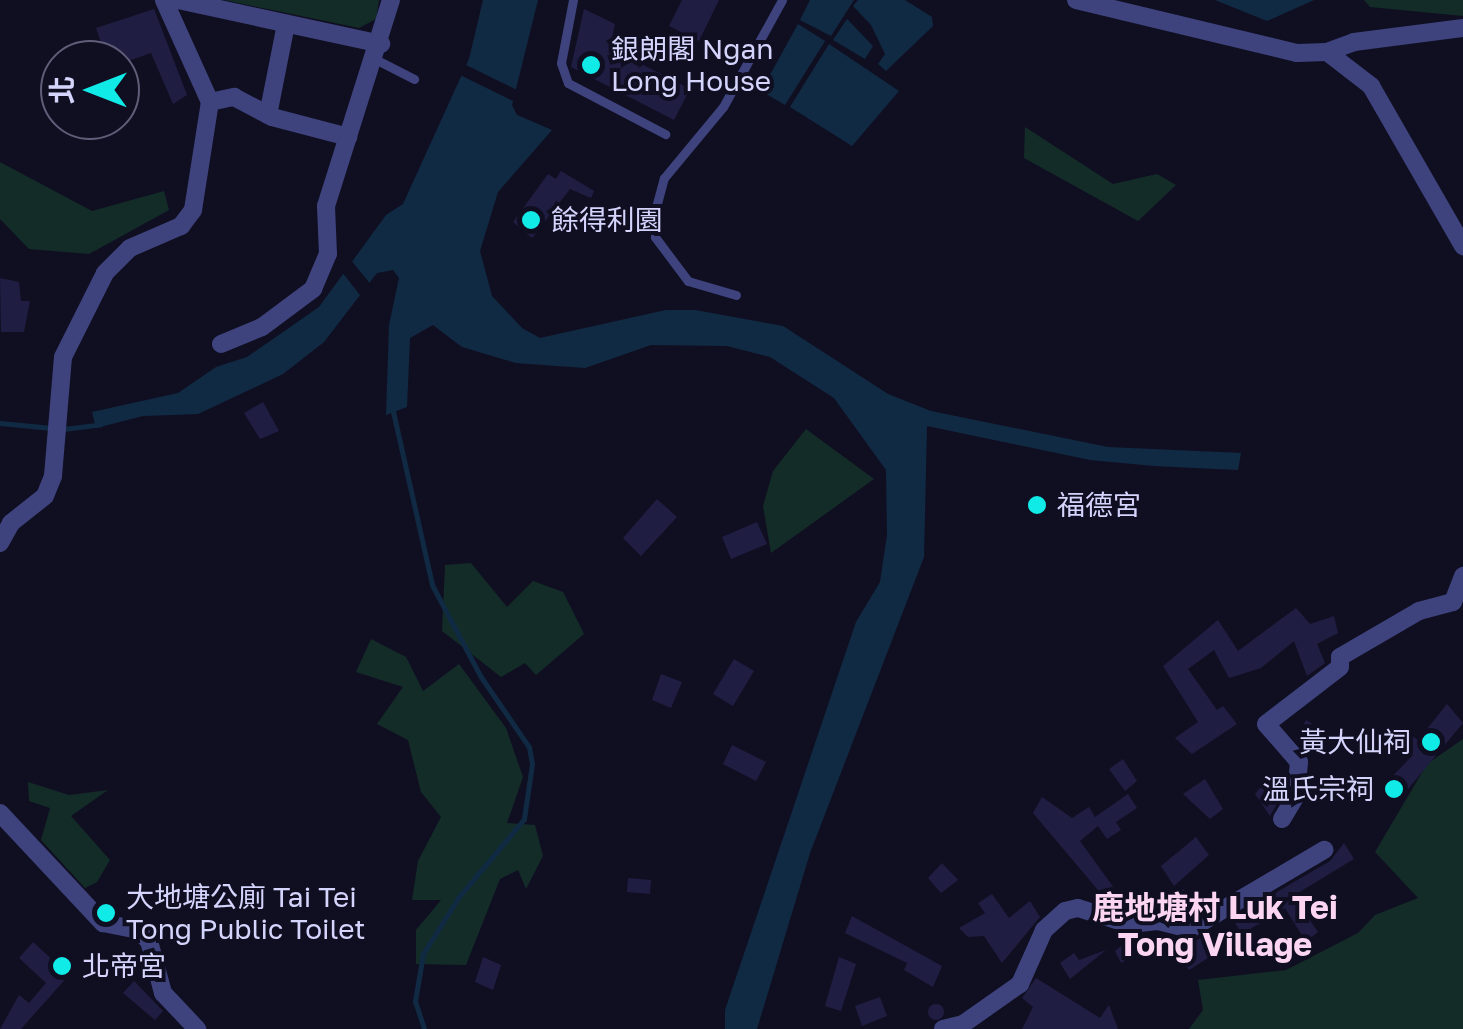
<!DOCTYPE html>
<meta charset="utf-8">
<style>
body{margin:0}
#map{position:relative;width:1463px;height:1029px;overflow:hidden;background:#100f22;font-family:"Golos Text","Noto Sans TC",sans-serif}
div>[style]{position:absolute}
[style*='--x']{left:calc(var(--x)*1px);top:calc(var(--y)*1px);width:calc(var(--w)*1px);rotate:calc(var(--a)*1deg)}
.green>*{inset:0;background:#132c28}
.water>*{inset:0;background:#112a44}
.pier>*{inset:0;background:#100f22}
.stream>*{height:5px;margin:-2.5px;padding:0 2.5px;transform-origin:2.5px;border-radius:2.5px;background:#112a44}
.building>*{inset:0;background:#201d42}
.round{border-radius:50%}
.lane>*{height:9px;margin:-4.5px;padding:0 4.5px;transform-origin:4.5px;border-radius:4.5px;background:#3e437e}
.street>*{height:18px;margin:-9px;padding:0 9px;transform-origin:9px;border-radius:9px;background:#3e437e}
.dots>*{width:28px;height:28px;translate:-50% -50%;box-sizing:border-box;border:5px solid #100f22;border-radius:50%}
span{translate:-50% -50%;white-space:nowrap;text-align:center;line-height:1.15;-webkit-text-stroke:8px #100f22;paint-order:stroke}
.poi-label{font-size:28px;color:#d4d4fc}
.left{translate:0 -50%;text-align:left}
.right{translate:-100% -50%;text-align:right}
.quarter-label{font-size:32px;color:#fcd5f3;font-weight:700}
.north{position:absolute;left:40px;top:40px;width:100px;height:100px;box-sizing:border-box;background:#100f22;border:2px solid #5e5e79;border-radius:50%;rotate:270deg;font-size:28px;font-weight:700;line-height:40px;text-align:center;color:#d4d4fc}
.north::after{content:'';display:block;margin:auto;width:35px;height:45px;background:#10ebe8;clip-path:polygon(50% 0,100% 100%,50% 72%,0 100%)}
</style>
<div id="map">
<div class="green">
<div style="clip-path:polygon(224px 0,379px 0,376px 19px,359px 28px)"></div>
<div style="clip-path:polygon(1364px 0,1463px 0,1463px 16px,1370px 7px)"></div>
<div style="clip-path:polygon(1025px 127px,1113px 184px,1157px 174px,1176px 185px,1138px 221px,1024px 158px)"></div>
<div style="clip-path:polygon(0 162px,92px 211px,164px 191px,169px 210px,89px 254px,29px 249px,0 219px)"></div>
<div style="clip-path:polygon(806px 429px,874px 479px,771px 553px,763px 506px,773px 471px)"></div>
<div style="clip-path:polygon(471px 563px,507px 607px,533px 581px,563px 592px,584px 634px,536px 675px,525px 663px,501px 677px,442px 631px,445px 565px)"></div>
<div style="clip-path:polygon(371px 639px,406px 657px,423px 691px,459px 664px,506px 728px,523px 777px,507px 823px,535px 825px,543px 856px,526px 889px,518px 870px,500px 879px,466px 965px,416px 964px,416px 930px,441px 900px,412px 900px,418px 861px,441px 817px,421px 792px,408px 740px,377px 724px,403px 687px,356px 672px)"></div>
<div style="clip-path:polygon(1463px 739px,1463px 1029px,1189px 1029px,1203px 1010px,1198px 980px,1286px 970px,1358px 933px,1375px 915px,1418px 898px,1375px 852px,1427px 764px)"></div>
<div style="clip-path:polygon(28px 782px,69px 795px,108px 790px,71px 816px,110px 860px,97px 882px,85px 888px,41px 840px,50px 808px,29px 801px)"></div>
</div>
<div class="water">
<div style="clip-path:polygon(483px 0,538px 0,512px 105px,517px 115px,552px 130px,498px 192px,480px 251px,492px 296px,522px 328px,540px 338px,666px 310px,695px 310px,783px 326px,888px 394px,931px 411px,1108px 447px,1241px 453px,1238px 470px,1154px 466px,1090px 460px,927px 426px,924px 557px,810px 853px,757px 1029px,725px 1029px,725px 1010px,856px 622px,880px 582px,887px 535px,886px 470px,834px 398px,770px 357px,727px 346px,651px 345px,585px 368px,516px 363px,462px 347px,433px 325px,410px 338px,407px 407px,386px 415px,389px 325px,399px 278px,393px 270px,377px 273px,324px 342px,283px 374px,198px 414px,143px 416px,96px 428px,92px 412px,178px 393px,216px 367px,247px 357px,319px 307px,386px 215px,403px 204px,469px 59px)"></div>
<div style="clip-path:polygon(810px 0,854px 0,831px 36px,800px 20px)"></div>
<div style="clip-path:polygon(858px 0,905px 0,932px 17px,933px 26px,886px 71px,878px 64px,885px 54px,871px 25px,853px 6px)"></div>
<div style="clip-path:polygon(1215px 0,1314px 0,1267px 21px)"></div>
<div style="clip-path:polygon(847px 19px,873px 46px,865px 59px,833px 40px)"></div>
<div style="clip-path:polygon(798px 24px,825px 41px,785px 105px,761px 91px)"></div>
<div style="clip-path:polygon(829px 44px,899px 91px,852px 146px,790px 107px)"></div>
</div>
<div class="pier">
<div style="clip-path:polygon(462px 63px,521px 92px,517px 103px,458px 74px)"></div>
<div style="clip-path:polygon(350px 259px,373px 287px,363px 299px,342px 272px)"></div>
</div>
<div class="stream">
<div style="--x:392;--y:407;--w:182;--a:77.3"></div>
<div style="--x:432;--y:585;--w:104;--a:62"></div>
<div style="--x:481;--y:677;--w:85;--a:55.6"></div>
<div style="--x:529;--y:747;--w:17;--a:80"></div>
<div style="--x:532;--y:764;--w:56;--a:98.3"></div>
<div style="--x:524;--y:819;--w:103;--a:129.9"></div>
<div style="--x:458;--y:898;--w:66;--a:122"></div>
<div style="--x:423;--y:954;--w:48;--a:99.7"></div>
<div style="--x:415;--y:1001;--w:29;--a:72"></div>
<div style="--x:0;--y:423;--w:52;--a:5.5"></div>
<div style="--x:63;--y:429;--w:38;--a:-7"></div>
</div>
<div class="building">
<div style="clip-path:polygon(682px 0,719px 0,699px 41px,669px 26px)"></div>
<div style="clip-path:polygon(154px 9px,187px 95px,173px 104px,151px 53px,120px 64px,107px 60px,96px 28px)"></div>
<div style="clip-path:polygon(584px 9px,615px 24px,610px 48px,690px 89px,674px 120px,571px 67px)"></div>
<div style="clip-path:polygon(561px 171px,594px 191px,591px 198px,570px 189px,532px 238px,513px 222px,548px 174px,556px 179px)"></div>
<div style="clip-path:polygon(0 278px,19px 282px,21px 301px,30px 301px,24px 332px,1px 332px)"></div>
<div style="clip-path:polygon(263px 402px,279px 431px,260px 439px,244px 413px)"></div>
<div style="clip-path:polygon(657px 499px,677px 517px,641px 556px,623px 538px)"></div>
<div style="clip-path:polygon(757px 522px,767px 544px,731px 559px,722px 537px)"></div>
<div style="clip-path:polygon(1296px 608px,1310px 624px,1334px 616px,1338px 633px,1317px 644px,1325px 663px,1307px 676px,1294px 641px,1261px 668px,1229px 678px,1214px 650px,1188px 669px,1217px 710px,1223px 706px,1237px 724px,1192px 754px,1175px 738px,1198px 722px,1163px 666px,1218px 620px,1238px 651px)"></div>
<div style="clip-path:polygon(734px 659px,754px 671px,733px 706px,713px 694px)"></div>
<div style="clip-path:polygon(661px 674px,682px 682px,671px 708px,652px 700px)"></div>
<div style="clip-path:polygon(1447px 704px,1463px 723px,1398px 801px,1382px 787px,1413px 755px,1396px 741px,1403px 730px,1418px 740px)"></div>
<div style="clip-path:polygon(1306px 720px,1329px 734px,1317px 753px,1296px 739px)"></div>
<div style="clip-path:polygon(732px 745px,766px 762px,756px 781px,723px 764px)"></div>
<div style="clip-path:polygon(1123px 759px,1137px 781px,1125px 791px,1109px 769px)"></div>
<div style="clip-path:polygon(1350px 776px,1361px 784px,1350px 797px,1339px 788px)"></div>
<div style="clip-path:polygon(1205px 779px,1223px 809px,1210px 819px,1183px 794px)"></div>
<div style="clip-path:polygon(1264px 783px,1278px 802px,1270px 816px,1255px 794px)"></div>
<div style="clip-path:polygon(1128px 794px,1137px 808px,1116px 822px,1121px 830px,1107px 839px,1098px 826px,1080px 841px,1114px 888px,1103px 896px,1033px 813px,1042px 797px,1072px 818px,1089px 807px,1095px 817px)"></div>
<div style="clip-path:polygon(1196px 837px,1209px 855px,1174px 886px,1161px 866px)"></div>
<div style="clip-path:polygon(1344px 843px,1354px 859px,1293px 896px,1318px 932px,1306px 942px,1285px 908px,1242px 934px,1232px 918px,1330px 861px)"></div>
<div style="clip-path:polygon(942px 863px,958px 880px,941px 893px,928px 878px)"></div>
<div style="clip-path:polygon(628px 878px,651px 880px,650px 894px,627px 892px)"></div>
<div style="clip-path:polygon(1183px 889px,1196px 907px,1183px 914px,1170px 899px)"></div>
<div style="clip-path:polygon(992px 894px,1009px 918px,1030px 901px,1040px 917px,1002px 963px,984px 936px,968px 937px,959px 928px,985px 913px,978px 903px)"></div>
<div style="clip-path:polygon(852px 916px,942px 966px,933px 987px,904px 970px,907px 963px,845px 933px)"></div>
<div style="clip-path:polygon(1208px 933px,1219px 951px,1189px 970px,1177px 953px)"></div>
<div style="clip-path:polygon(1132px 937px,1141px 949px,1121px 963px,1115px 951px)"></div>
<div style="clip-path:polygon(33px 942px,69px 975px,21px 1029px,0 1029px,19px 995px,29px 1003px,46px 983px,19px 958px)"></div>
<div style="clip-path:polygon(1106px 950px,1070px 979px,1060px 963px,1074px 953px,1079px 960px)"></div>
<div style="clip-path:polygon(483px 957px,501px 965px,493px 990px,475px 982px)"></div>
<div style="clip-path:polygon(839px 957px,856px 964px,841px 1011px,825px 1006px)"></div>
<div style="clip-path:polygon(1036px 978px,1100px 1018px,1109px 1005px,1118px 1029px,1022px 1029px,1033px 1007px,1022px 998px)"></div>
<div style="clip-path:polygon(134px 981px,163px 1011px,155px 1020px,123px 993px)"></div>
<div style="clip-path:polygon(880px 997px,887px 1016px,862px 1026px,855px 1006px)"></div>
<div class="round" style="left:928px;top:1004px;width:16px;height:16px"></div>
</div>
<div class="lane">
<div style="--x:573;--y:0;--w:64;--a:100.8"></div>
<div style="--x:561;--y:63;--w:21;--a:71"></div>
<div style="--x:568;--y:83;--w:110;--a:27.7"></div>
<div style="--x:375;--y:59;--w:44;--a:27.1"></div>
<div style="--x:736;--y:295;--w:50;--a:-163.7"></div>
<div style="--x:688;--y:281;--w:55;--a:-126.9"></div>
<div style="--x:655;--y:237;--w:26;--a:-90"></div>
<div style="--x:655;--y:211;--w:34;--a:-75"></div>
<div style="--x:664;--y:178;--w:92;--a:-50.3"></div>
<div style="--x:723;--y:107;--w:122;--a:-61.1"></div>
</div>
<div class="street">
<div style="--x:178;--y:0;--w:208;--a:12.2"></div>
<div style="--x:1076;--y:0;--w:227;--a:13.5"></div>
<div style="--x:1297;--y:53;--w:30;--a:-2"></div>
<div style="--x:1327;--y:52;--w:56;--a:37.7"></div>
<div style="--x:1371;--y:86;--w:185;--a:60.1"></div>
<div style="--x:1327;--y:52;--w:29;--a:-20"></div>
<div style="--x:1354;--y:42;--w:110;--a:-7.3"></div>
<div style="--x:210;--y:102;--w:25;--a:-12"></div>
<div style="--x:234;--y:97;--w:43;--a:27.8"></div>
<div style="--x:272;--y:117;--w:79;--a:14.7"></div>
<div style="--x:268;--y:115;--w:93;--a:-78.8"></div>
<div style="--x:221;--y:344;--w:44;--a:-22.5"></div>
<div style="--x:262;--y:327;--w:64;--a:-36.7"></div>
<div style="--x:313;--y:289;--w:38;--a:-67"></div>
<div style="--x:328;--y:254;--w:48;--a:-92.4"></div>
<div style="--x:326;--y:206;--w:216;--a:-72.5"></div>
<div style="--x:0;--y:543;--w:23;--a:-61"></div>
<div style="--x:11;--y:523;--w:43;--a:-38.5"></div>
<div style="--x:45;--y:496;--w:22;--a:-68"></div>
<div style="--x:53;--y:476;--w:119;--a:-85.2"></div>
<div style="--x:63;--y:357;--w:94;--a:-63.4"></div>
<div style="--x:105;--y:273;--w:35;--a:-45"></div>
<div style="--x:130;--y:248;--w:56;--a:-23.3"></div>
<div style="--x:181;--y:226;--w:20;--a:-53"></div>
<div style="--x:193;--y:210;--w:109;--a:-81.1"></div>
<div style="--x:210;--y:102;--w:112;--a:-114.3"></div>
<div style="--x:0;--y:813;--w:151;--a:46.9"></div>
<div style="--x:103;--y:923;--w:36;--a:11"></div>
<div style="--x:138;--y:930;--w:16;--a:45"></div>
<div style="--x:149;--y:941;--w:54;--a:74.9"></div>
<div style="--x:163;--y:993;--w:50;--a:46.6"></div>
<div style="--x:1282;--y:819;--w:27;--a:-59"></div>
<div style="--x:1296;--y:796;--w:34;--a:-85"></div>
<div style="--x:1299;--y:762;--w:50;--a:-131"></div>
<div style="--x:1266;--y:724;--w:93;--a:-37.6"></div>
<div style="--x:1340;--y:667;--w:10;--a:-90"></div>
<div style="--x:1340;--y:657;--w:91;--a:-30.2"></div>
<div style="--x:1419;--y:611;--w:35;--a:-15"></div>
<div style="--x:1453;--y:602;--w:28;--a:-69"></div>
<div style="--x:943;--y:1029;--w:21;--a:-14"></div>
<div style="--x:963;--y:1024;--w:70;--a:-35.1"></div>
<div style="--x:1020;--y:984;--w:59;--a:-66"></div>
<div style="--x:1044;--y:930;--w:28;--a:-42"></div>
<div style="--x:1065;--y:911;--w:13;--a:-13"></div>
<div style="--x:1078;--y:908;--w:53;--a:17.4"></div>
<div style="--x:1129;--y:924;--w:29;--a:-6"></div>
<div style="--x:1158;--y:921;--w:33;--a:14"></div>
<div style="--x:1190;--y:929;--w:156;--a:-30.5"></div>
</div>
<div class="dots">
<div style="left:591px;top:65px;background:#10ebe8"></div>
<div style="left:531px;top:220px;background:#10ebe8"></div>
<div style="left:1037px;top:505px;background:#10ebe8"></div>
<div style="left:1431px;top:742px;background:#10ebe8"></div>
<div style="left:1394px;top:789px;background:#10ebe8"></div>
<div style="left:106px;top:913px;background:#10ebe8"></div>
<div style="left:62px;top:966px;background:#10ebe8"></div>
</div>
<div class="poi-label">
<span class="left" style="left:611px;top:65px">銀朗閣 Ngan<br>Long House</span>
<span class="left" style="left:551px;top:220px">餘得利園</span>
<span class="left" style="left:1057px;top:505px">福德宮</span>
<span class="right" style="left:1411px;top:742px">黃大仙祠</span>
<span class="right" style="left:1374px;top:789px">溫氏宗祠</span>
<span class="left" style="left:126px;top:913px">大地塘公廁 Tai Tei<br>Tong Public Toilet</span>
<span class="left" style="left:82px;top:966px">北帝宮</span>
</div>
<div class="quarter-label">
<span style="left:1215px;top:926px">鹿地塘村 Luk Tei<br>Tong Village</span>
</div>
<div class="north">北</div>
</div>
